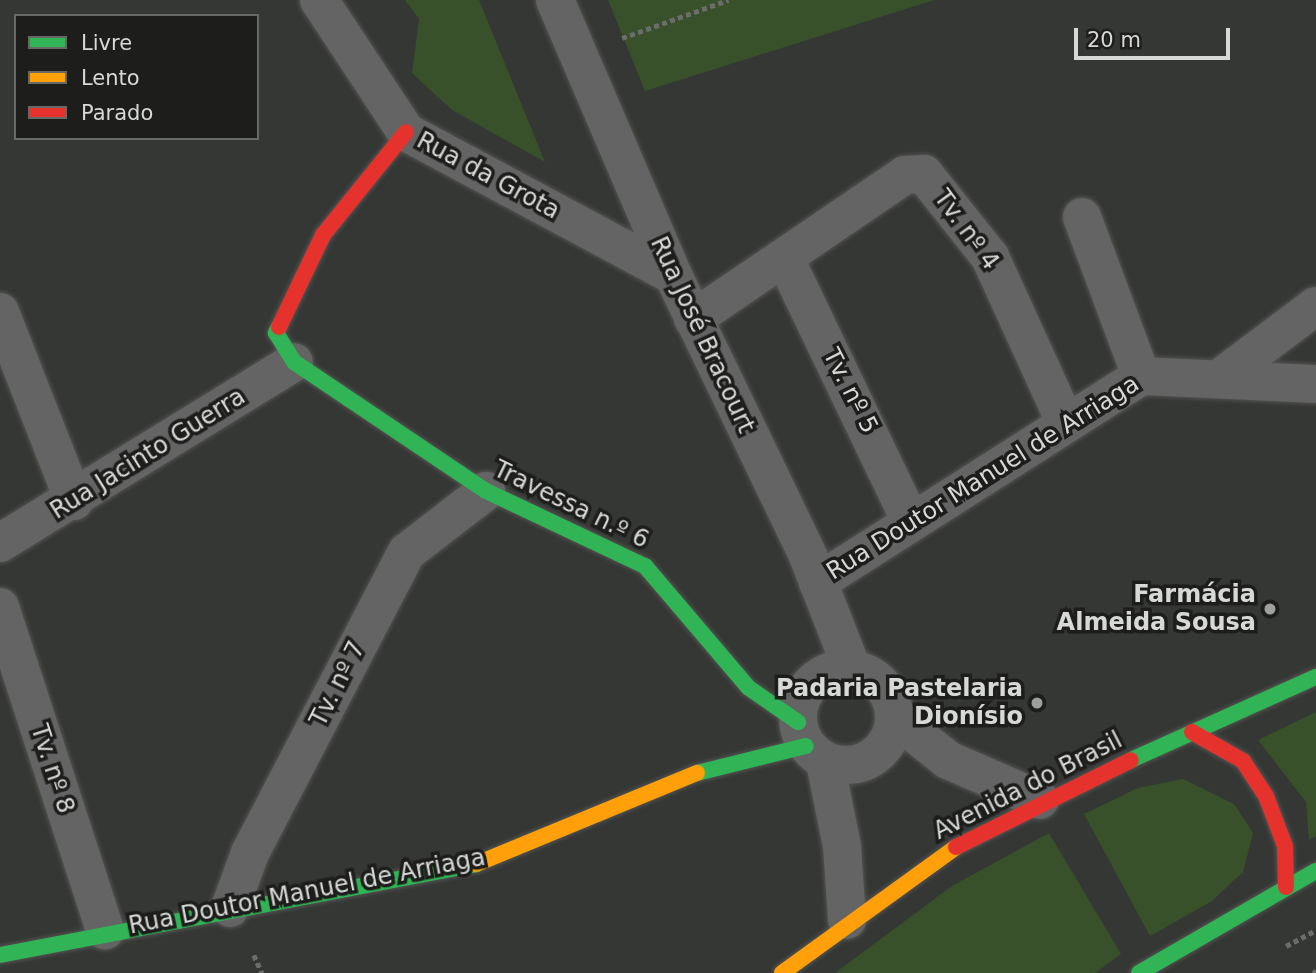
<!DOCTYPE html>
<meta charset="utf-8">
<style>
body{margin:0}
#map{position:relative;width:1316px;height:973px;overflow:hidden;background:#353734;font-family:"DejaVu Sans",sans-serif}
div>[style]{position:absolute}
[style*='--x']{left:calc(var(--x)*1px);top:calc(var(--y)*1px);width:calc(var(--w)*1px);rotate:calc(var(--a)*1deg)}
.green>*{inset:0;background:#38512a}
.path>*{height:4.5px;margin-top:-2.25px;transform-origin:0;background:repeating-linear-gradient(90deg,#6b6d6b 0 5px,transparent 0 8.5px)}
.roads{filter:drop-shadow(0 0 2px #525351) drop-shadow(0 0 2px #525351)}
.street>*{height:38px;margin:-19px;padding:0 19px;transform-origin:19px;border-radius:19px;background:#636463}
.street>.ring{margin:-19px;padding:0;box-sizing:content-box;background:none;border:38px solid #636463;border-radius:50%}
.fast>*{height:16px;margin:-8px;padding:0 8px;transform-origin:8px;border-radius:8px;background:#30b455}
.slow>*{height:16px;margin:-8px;padding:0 8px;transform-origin:8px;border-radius:8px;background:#ff9f0a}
.jam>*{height:16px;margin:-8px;padding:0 8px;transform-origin:8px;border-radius:8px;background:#e5322d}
.dots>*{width:19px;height:19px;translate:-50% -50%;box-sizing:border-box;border:4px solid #1d1e1c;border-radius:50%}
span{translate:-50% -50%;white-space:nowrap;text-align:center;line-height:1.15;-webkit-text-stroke:7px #1d1e1c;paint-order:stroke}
.street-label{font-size:24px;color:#d7d9d6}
.poi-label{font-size:24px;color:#d7d9d6;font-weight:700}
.right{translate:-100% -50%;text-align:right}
.legend{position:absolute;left:14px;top:14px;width:245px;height:126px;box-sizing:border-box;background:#1d1e1c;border:2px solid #676966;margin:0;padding:9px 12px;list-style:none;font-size:21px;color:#d7d9d6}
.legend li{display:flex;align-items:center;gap:14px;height:35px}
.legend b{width:35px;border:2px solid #676966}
.scale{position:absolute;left:1074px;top:28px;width:156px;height:32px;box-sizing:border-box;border:4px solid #d7d9d6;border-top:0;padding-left:9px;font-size:21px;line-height:24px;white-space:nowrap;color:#d7d9d6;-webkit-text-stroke:5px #1d1e1c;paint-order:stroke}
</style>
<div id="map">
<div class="green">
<div style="clip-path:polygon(405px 0,479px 0,545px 162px,452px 110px,412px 73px,419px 19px)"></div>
<div style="clip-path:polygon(608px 0,934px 0,645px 91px)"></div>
<div style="clip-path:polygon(1316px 712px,1316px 836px,1309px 840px,1306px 802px,1258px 740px)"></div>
<div style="clip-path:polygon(1183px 779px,1234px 804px,1253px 833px,1243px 872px,1212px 901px,1150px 936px,1084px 814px,1138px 788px)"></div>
<div style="clip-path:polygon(1049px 833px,1121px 954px,1095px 973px,835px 973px,952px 886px)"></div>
</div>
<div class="path">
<div style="--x:622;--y:38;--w:113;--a:-19.7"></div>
<div style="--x:1286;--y:946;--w:34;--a:-28"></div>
<div style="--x:254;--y:955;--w:20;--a:66"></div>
<div style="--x:1313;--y:973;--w:4;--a:-34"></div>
</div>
<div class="roads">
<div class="street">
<div style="--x:319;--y:0;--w:158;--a:56.6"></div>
<div style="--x:406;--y:132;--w:303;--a:28.2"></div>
<div style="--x:555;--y:0;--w:299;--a:66.8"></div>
<div style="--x:673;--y:275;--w:312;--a:64.3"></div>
<div style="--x:808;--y:556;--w:121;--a:68.7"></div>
<div style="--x:1082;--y:217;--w:170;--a:69.6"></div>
<div style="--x:786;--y:261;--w:289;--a:64.4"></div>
<div style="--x:0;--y:312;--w:203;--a:68.6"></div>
<div style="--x:693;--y:319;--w:256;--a:-34.2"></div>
<div style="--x:905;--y:175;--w:19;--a:-3"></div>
<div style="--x:924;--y:174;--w:106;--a:51.5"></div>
<div style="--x:990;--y:257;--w:183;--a:65.5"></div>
<div style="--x:1220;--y:378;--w:120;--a:-36.9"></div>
<div style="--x:0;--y:543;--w:345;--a:-31.6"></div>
<div style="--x:818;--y:582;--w:383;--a:-32.5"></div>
<div style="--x:1141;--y:376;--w:175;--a:2.6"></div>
<div style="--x:0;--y:607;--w:340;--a:72"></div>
<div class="ring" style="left:798px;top:669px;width:58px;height:58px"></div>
<div style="--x:895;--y:718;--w:68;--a:38.4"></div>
<div style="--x:948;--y:760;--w:100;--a:23.5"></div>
<div style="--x:825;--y:762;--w:86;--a:78.6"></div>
<div style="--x:842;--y:846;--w:74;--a:86.1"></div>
<div style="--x:230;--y:908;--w:59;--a:-70"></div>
<div style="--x:250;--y:853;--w:339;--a:-62.5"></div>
<div style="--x:407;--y:552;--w:100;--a:-37.7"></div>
</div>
<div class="fast">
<div style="--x:279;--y:327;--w:7;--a:117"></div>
<div style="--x:276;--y:333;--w:34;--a:58"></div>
<div style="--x:294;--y:362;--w:231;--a:33.9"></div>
<div style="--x:486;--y:491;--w:176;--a:25.3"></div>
<div style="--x:645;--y:566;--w:160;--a:49.6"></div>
<div style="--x:749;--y:688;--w:60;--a:34.8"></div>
<div style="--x:1131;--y:760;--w:203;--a:-24.2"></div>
<div style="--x:697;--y:773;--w:112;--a:-13.9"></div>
<div style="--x:0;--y:955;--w:485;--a:-10.8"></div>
<div style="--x:1139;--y:973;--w:204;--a:-30"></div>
</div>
<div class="slow">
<div style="--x:476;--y:864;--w:239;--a:-22.4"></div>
<div style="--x:782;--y:973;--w:215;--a:-35.9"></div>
</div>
<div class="jam">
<div style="--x:279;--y:327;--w:102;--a:-64.4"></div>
<div style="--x:323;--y:235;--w:132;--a:-51.1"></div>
<div style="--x:1192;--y:732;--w:59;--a:29.6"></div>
<div style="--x:1243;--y:761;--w:42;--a:56.7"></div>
<div style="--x:1266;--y:796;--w:53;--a:69.2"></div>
<div style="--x:1285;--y:846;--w:41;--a:88.6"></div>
<div style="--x:956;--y:847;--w:195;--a:-26.4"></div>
</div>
</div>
<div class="dots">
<div style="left:1270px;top:609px;background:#9ea09d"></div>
<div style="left:1037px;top:703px;background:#9ea09d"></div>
</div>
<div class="street-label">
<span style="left:488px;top:176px;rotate:28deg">Rua da Grota</span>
<span style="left:966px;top:230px;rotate:54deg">Tv. nº 4</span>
<span style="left:702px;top:335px;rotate:65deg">Rua José Bracourt</span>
<span style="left:850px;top:391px;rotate:63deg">Tv. nº 5</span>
<span style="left:148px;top:454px;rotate:-32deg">Rua Jacinto Guerra</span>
<span style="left:983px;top:478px;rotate:-32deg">Rua Doutor Manuel de Arriaga</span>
<span style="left:571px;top:505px;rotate:26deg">Travessa n.º 6</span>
<span style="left:338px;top:684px;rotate:-63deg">Tv. nº 7</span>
<span style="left:52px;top:769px;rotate:72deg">Tv. nº 8</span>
<span style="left:1028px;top:786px;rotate:-27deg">Avenida do Brasil</span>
<span style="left:307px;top:892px;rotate:-11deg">Rua Doutor Manuel de Arriaga</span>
</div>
<div class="poi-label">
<span class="right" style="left:1256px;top:609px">Farmácia<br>Almeida Sousa</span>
<span class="right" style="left:1023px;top:703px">Padaria Pastelaria<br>Dionísio</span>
</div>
<ul class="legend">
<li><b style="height:9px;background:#30b455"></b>Livre</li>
<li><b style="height:9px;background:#ff9f0a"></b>Lento</li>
<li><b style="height:9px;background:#e5322d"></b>Parado</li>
</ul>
<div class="scale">20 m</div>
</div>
